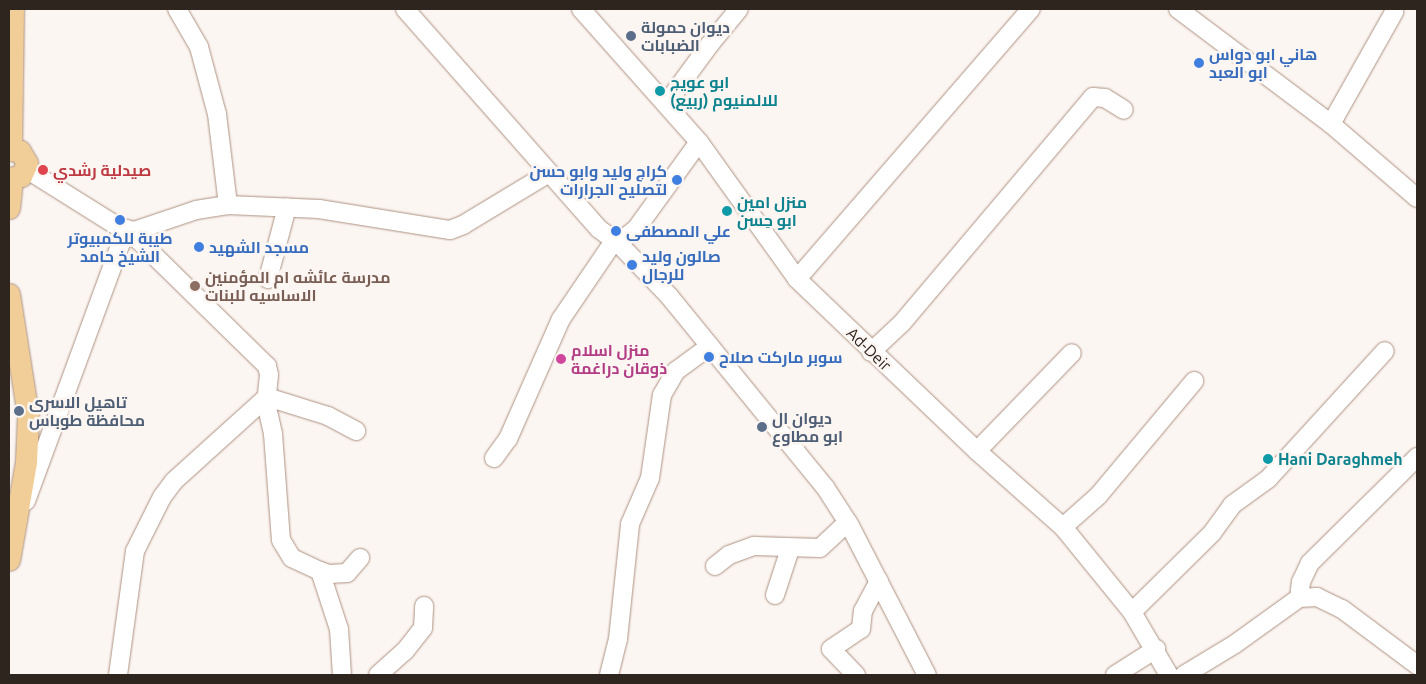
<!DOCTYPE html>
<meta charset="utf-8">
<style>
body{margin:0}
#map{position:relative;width:1426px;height:684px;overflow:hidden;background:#fcf6f2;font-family:Ubuntu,Cairo,sans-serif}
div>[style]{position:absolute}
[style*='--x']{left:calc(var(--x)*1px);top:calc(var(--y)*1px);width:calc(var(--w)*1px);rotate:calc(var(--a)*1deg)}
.roads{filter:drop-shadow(0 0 1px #ad9282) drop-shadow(0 0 1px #ad9282)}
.minor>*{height:18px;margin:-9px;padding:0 9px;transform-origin:9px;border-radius:9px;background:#fff}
.major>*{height:21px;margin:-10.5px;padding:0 10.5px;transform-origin:10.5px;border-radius:10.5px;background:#f1ce97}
.dots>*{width:14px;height:14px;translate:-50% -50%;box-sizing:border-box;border:2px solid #fcf6f2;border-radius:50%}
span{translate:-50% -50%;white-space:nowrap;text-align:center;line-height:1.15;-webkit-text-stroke:5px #fcf6f2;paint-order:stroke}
.service-label{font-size:16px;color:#4e5e75;font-weight:700}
.left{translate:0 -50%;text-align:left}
.shop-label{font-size:16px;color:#366cbe;font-weight:700}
.right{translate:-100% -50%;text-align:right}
.culture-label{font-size:16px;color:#0d838f;font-weight:700}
.health-label{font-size:16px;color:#be3a42;font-weight:700}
.education-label{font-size:16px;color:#785e54;font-weight:700}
.street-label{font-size:16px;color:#2f251f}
.hotel-label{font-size:16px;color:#b23c85;font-weight:700}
.frame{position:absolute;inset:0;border:10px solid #2f251f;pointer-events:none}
</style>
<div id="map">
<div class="roads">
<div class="minor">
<div style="--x:177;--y:9;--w:44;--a:59.9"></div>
<div style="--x:199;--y:47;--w:69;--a:75"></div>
<div style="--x:217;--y:114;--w:92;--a:83.1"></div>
<div style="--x:405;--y:9;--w:293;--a:48.6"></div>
<div style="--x:599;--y:229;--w:24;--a:36"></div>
<div style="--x:618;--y:243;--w:74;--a:46.1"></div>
<div style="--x:669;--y:296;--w:247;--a:50.8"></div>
<div style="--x:825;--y:487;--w:46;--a:57.3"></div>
<div style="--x:850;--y:526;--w:168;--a:62.7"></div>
<div style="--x:581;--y:9;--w:178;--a:48.4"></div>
<div style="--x:699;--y:142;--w:168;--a:54.4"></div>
<div style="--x:797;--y:279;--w:249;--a:43.7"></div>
<div style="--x:977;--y:451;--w:115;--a:41.5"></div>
<div style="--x:1063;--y:527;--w:109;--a:50.9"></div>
<div style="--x:1132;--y:612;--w:73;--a:59.6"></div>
<div style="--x:1178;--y:9;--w:191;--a:36.9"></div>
<div style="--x:1331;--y:124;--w:113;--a:40.7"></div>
<div style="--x:666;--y:104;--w:74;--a:-53.7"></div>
<div style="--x:710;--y:44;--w:45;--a:-50.4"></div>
<div style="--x:1331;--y:124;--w:129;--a:-60.6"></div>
<div style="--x:26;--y:169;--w:111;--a:32.1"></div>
<div style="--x:120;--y:228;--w:14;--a:12"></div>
<div style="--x:134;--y:231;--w:65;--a:-18.7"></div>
<div style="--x:196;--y:210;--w:32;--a:-9"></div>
<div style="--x:228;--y:205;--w:91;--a:2.5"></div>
<div style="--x:319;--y:209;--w:133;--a:9.1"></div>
<div style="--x:450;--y:230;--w:14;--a:-21"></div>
<div style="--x:463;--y:225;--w:100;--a:-31.2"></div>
<div style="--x:127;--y:229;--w:196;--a:44.4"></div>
<div style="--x:267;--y:366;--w:9;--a:77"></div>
<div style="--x:269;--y:375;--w:28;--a:96"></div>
<div style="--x:266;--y:403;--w:32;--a:77"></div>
<div style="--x:273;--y:434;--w:106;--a:85.7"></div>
<div style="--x:281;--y:540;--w:21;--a:59"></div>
<div style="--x:292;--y:558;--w:31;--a:25"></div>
<div style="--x:320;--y:571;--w:61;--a:71.9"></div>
<div style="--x:339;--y:629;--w:46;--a:86.3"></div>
<div style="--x:618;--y:243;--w:23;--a:-38"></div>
<div style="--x:636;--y:229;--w:107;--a:-54.1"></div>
<div style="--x:268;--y:279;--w:74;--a:-75.2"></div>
<div style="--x:797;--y:279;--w:357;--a:-49.1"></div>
<div style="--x:871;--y:352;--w:42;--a:-43.1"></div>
<div style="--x:902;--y:323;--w:296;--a:-49.8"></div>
<div style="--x:1093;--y:97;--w:12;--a:5"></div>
<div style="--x:1105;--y:98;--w:22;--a:32"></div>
<div style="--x:977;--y:451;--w:136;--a:-45.9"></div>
<div style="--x:494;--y:458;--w:24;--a:-54"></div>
<div style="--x:508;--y:439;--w:131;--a:-66.2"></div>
<div style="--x:561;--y:319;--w:94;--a:-55.8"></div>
<div style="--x:26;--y:501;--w:290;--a:-69.8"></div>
<div style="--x:1063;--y:527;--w:47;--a:-41.5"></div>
<div style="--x:1098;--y:496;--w:150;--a:-50.1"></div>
<div style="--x:715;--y:566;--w:18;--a:-38"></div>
<div style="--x:729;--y:555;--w:27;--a:-20"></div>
<div style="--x:754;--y:546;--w:66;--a:1.7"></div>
<div style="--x:820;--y:548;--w:38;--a:-43"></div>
<div style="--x:320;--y:571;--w:9;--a:18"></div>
<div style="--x:329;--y:574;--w:18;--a:-3"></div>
<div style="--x:347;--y:573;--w:20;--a:-49"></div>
<div style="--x:775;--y:595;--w:48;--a:-71.9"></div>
<div style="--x:1299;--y:598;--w:16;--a:-83"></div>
<div style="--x:1301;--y:582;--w:21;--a:-65"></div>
<div style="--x:1310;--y:563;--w:151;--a:-44.7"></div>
<div style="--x:1132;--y:612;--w:112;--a:-44.6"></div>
<div style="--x:1212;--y:533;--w:34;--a:-54"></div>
<div style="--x:1232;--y:505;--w:44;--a:-35.8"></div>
<div style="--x:1268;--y:479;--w:173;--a:-47.6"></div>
<div style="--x:118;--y:675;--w:125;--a:-82.2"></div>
<div style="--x:135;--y:551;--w:60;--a:-63.4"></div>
<div style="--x:162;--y:497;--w:20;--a:-53"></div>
<div style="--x:174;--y:481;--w:125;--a:-42.1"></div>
<div style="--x:267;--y:397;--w:64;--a:17.3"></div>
<div style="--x:328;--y:416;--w:32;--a:28"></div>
<div style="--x:378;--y:675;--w:36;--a:-42"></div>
<div style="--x:405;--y:651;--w:29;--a:-52"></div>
<div style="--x:423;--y:628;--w:22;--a:-87"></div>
<div style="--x:609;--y:675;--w:37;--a:-76"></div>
<div style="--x:618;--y:639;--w:116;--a:-84"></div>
<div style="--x:630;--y:524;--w:50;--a:-66.5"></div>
<div style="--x:650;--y:478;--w:84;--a:-81.8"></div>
<div style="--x:662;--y:395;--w:28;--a:-60"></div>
<div style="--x:676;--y:371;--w:42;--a:-36.3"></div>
<div style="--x:856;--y:675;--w:36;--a:-134"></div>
<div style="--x:831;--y:649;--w:36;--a:-34"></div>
<div style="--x:861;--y:629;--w:18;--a:-84"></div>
<div style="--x:863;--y:611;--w:34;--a:-62"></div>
<div style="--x:1115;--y:675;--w:49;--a:-32.4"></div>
<div style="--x:1184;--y:675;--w:60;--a:-31.3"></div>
<div style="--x:1235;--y:644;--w:79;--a:-35.7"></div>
<div style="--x:1299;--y:598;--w:18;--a:-3"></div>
<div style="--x:1317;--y:597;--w:28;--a:26"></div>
<div style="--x:1342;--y:609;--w:94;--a:36.7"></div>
</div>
<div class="major">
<div style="--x:11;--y:149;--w:140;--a:-89.2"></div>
<div style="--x:9;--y:150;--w:11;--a:5"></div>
<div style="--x:20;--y:151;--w:14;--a:60"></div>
<div style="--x:27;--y:163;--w:14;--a:115"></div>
<div style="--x:21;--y:176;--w:12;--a:171"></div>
<div style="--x:9;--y:208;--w:29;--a:-84"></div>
<div style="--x:9;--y:294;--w:123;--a:81.1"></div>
<div style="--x:28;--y:416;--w:46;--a:92.5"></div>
<div style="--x:26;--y:462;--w:99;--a:99.8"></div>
</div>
</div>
<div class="dots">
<div style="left:631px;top:36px;background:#5c6f8a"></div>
<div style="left:1199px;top:63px;background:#3f7fe0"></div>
<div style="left:660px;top:91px;background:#0f9aa8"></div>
<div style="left:43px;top:170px;background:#e0444e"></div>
<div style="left:677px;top:180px;background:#3f7fe0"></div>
<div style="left:727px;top:211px;background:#0f9aa8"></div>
<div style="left:120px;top:220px;background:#3f7fe0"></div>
<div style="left:616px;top:231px;background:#3f7fe0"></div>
<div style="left:199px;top:247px;background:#3f7fe0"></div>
<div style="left:632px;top:265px;background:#3f7fe0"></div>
<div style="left:195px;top:286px;background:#8d6e63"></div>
<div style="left:709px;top:357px;background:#3f7fe0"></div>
<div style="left:561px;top:359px;background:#d1479c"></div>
<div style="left:19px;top:411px;background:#5c6f8a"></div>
<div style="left:762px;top:427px;background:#5c6f8a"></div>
<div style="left:1268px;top:459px;background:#0f9aa8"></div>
</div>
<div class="service-label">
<span class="left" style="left:641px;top:36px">ديوان حمولة<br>الضبابات</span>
<span class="left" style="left:29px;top:411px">تاهيل الاسرى<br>محافظة طوباس</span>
<span class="left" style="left:772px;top:427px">ديوان ال<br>ابو مطاوع</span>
</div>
<div class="shop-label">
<span class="left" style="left:1209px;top:63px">هاني ابو دواس<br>ابو العبد</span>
<span class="right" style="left:667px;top:180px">كراج وليد وابو حسن<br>لتصليح الجرارات</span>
<span class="left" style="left:626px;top:231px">علي المصطفى</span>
<span style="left:120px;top:247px">طيبة للكمبيوتر<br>الشيخ حامد</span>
<span class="left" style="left:209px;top:247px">مسجد الشهيد</span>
<span class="left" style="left:642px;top:265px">صالون وليد<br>للرجال</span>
<span class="left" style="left:719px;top:357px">سوبر ماركت صلاح</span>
</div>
<div class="culture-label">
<span class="left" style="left:670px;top:91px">ابو عويج<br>للالمنيوم (ربيع)</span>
<span class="left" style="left:737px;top:211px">منزل امين<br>ابو حِسن</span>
<span class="left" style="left:1278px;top:459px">Hani Daraghmeh</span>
</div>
<div class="health-label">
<span class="left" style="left:53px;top:170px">صيدلية رشدي</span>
</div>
<div class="education-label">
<span class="left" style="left:205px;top:286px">مدرسة عائشه ام المؤمنين<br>الاساسيه للبنات</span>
</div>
<div class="street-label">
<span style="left:869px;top:349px;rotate:44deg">Ad-Deir</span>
</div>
<div class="hotel-label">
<span class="left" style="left:571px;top:359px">منزل اسلام<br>ذوقان دراغمة</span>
</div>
<div class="frame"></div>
</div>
